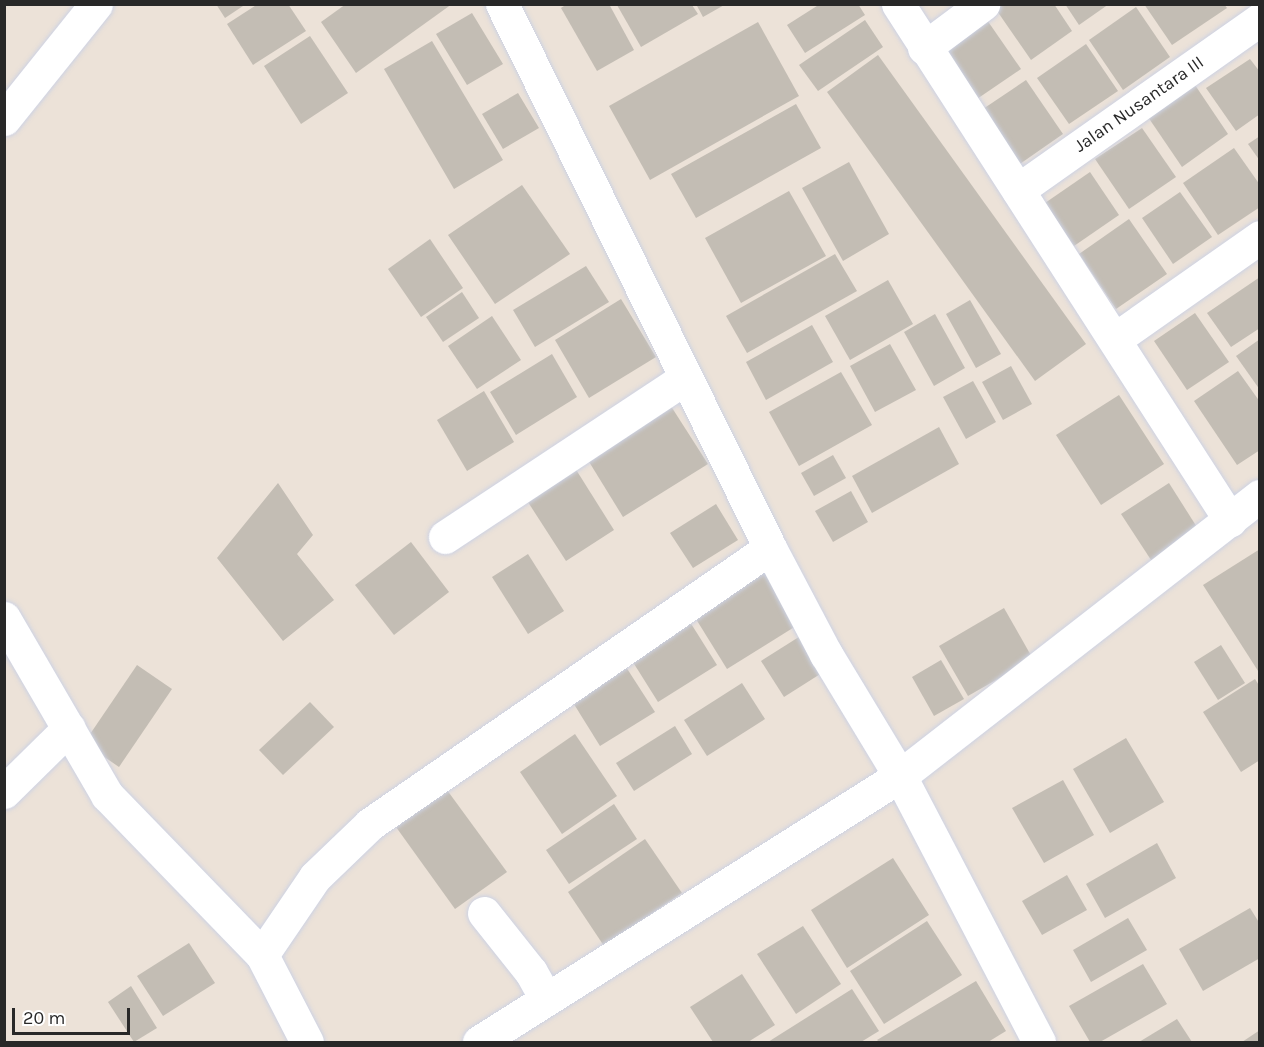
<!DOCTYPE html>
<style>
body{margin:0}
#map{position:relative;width:1264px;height:1047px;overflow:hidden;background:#ece2d8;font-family:Karla,sans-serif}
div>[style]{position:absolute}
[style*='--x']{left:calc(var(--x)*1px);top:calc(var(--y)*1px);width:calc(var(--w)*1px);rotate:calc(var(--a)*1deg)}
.building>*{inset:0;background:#c3bdb4}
.roads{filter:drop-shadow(0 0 2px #cdd2e3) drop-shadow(0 0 2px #cdd2e3)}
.street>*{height:33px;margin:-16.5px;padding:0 16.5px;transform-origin:16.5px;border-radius:16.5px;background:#fff}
.secondary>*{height:33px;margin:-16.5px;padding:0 16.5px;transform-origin:16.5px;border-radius:16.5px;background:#fff}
span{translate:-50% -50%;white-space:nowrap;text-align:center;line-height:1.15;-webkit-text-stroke:5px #fff;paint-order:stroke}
.street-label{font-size:18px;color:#282828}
.frame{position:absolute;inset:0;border:6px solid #282828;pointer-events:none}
.scale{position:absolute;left:12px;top:1008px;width:118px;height:27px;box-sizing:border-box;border:3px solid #282828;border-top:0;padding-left:8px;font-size:18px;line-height:21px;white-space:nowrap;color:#282828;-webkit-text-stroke:4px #fff;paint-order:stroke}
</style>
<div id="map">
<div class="building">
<div style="clip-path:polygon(216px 4px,246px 4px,225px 18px)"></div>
<div style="clip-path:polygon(258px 4px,288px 4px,306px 31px,253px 65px,227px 24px)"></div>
<div style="clip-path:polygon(346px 4px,452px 4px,356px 73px,321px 22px)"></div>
<div style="clip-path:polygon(567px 4px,609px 4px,634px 50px,597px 71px,561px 8px)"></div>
<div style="clip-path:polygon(696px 4px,726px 4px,703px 17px)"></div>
<div style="clip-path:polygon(820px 4px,858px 4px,865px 15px,805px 53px,787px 25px)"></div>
<div style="clip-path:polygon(1000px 4px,1054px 4px,1072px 31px,1031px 60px,995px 8px)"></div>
<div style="clip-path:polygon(1065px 4px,1109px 4px,1079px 25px)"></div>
<div style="clip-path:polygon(1144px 4px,1224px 4px,1227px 8px,1172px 45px)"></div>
<div style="clip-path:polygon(617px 5px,692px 5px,698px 14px,641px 47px)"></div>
<div style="clip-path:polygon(1136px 7px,1170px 57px,1123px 90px,1089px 40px)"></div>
<div style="clip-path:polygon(472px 13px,503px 64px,467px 85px,436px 34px)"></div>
<div style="clip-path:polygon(865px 20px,883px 47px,818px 91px,799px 65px)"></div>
<div style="clip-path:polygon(987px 20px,1021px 69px,974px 101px,940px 51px)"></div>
<div style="clip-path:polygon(758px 22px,799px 96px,650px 180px,609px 106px)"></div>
<div style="clip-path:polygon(310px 36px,348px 93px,301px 124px,264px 66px)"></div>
<div style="clip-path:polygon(432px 41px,503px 160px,454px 189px,384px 69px)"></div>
<div style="clip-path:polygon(1086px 44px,1118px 91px,1069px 124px,1037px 78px)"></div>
<div style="clip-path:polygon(878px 55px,1086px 344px,1035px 381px,827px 92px)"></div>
<div style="clip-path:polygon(1250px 59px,1260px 72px,1260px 114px,1236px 131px,1206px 88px)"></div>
<div style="clip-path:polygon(1026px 80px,1063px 134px,1017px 166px,980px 111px)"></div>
<div style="clip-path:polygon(1195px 85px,1228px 134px,1182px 167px,1148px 117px)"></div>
<div style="clip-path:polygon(518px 93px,539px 128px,503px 149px,482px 114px)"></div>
<div style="clip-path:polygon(796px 104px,821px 148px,696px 218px,671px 174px)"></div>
<div style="clip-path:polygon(1142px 128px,1176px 177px,1129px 209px,1095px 159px)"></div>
<div style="clip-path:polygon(1260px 136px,1260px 161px,1248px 144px)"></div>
<div style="clip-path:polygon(1234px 148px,1260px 185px,1260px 207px,1218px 235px,1183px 183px)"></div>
<div style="clip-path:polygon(849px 162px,889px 234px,843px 261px,802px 188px)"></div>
<div style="clip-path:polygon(1090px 172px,1119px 215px,1074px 246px,1045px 203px)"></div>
<div style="clip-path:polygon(522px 185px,570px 254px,495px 304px,448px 235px)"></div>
<div style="clip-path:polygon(789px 191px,826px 256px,741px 303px,705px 238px)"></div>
<div style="clip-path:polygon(1180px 192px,1212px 237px,1173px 264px,1142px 218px)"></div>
<div style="clip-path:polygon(1129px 219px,1167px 274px,1116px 309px,1079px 254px)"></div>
<div style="clip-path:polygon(430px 239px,463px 288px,421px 317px,388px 269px)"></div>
<div style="clip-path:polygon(835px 254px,857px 291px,747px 353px,726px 316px)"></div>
<div style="clip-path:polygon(586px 266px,609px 302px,535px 347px,513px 310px)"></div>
<div style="clip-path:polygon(1260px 277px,1260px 328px,1231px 347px,1207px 313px)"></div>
<div style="clip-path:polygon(888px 280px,913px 324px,850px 360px,825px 316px)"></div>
<div style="clip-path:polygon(462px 292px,479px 318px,443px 342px,426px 317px)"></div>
<div style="clip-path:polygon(621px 299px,656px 357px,589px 398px,555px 340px)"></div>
<div style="clip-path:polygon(970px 300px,1001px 354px,976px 368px,946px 314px)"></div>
<div style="clip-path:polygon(1195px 313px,1229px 362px,1187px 390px,1154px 341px)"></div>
<div style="clip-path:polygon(935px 314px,965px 368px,934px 386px,904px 332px)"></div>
<div style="clip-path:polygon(492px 316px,521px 360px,477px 389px,448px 346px)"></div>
<div style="clip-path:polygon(812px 325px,833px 362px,766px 400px,746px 362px)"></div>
<div style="clip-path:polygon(1260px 339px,1260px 390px,1236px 356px)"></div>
<div style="clip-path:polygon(890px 344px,916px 390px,875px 412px,850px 366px)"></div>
<div style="clip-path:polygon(552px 354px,577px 397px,516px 435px,490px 392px)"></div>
<div style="clip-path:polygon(1011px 366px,1032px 404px,1003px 420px,982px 382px)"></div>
<div style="clip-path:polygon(1238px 371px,1260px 402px,1260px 450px,1237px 465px,1194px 401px)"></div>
<div style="clip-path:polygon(841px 372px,872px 425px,799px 466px,769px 412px)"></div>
<div style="clip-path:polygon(973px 381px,996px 422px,966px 439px,943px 397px)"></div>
<div style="clip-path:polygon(484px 391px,514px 442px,467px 471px,437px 420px)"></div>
<div style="clip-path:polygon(1119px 395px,1164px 464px,1101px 505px,1056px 435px)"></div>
<div style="clip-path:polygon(667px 400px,708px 464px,623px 517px,583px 452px)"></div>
<div style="clip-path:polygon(939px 427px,959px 464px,872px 513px,852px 476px)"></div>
<div style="clip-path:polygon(833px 455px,846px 478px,814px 496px,801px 473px)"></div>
<div style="clip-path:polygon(575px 468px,614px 530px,566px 561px,526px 499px)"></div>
<div style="clip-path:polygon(278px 483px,313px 535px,297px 554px,334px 600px,283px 641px,217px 558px)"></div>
<div style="clip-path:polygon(1169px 483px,1200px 532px,1153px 563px,1121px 514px)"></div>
<div style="clip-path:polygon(851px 491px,868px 522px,833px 542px,815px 511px)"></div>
<div style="clip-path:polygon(716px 504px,738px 540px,693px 568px,670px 533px)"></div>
<div style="clip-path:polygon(411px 542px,449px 592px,394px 635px,355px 585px)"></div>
<div style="clip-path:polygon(1260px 549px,1260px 674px,1203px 585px)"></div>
<div style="clip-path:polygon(528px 554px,564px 611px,528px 634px,492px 577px)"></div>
<div style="clip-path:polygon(767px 563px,804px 621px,727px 669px,691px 611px)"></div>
<div style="clip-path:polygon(1004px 608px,1033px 659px,968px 696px,939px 646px)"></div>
<div style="clip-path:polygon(690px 622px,717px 665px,658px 702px,631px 659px)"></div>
<div style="clip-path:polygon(802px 635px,825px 671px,784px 697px,761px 661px)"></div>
<div style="clip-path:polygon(1221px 645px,1245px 683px,1218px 700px,1194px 662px)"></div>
<div style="clip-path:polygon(941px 660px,964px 699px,934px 716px,912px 677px)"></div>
<div style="clip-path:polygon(137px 665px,172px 689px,119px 767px,84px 743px)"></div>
<div style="clip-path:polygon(626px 667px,655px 712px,600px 746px,572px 701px)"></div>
<div style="clip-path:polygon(1255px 679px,1260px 687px,1260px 760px,1241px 772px,1203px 712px)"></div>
<div style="clip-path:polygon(742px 683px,765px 719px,707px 756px,684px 720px)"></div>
<div style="clip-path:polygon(310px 702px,334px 727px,283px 775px,259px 750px)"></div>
<div style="clip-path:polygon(675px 726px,692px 754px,634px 791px,616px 763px)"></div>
<div style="clip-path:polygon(575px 734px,617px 796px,562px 834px,520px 772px)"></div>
<div style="clip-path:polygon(1126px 738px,1164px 802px,1110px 833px,1073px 769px)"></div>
<div style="clip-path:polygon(1063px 780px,1094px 835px,1044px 863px,1012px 808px)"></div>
<div style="clip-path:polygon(447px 790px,507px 872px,455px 909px,396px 827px)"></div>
<div style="clip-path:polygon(614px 804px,637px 839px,569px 884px,546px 850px)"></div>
<div style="clip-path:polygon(645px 839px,682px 893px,604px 946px,568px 892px)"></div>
<div style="clip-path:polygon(1157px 843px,1176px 878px,1105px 918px,1086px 884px)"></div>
<div style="clip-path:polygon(893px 858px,929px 915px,847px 968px,811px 910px)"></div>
<div style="clip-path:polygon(1067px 875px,1087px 910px,1042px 935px,1022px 901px)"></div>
<div style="clip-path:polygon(1250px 908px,1260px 924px,1260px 958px,1203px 991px,1179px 949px)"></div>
<div style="clip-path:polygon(1128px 918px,1147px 950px,1091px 982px,1073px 950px)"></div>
<div style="clip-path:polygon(927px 921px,962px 975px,884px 1024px,850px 971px)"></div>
<div style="clip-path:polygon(803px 926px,841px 984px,796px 1014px,757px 954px)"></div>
<div style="clip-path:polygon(189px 943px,215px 983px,163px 1016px,137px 976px)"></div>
<div style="clip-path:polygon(1143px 964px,1167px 1004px,1100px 1042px,1090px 1042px,1069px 1006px)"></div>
<div style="clip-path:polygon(742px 974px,775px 1025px,748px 1042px,713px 1042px,690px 1007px)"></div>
<div style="clip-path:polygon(976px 981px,1006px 1031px,988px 1042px,879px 1042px,877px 1040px)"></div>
<div style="clip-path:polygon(131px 986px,157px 1028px,134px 1042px,108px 1002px)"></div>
<div style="clip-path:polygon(852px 989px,879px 1031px,861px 1042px,768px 1042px)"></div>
<div style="clip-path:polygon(1177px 1019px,1192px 1042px,1139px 1042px)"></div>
<div style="clip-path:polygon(1260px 1030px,1260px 1042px,1242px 1042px)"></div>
</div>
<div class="roads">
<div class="street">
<div style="--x:898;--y:4;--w:614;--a:57.24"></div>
<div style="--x:924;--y:48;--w:74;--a:-36.7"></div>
<div style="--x:4;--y:119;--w:147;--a:-51.3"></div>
<div style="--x:1018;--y:190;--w:296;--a:-35.2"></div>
<div style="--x:1115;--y:339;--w:177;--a:-35.1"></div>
<div style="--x:445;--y:537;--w:287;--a:-33.5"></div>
<div style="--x:4;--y:618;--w:205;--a:59.8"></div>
<div style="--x:107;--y:795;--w:223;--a:45.9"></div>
<div style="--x:262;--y:955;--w:98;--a:62.7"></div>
<div style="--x:4;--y:792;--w:91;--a:-44.6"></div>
<div style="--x:484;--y:913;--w:75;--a:51.5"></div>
<div style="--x:531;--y:972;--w:29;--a:61"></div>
<div style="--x:262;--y:955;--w:94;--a:-55.8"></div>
<div style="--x:315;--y:877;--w:76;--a:-43.9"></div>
<div style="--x:370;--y:824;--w:486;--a:-34.6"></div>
<div style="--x:479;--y:1042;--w:498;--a:-32.3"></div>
<div style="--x:900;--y:776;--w:456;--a:-37.9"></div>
</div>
<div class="secondary">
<div style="--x:502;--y:4;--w:606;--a:63.77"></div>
<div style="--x:770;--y:548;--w:120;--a:62.2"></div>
<div style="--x:826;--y:654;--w:143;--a:58.8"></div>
<div style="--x:900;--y:776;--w:300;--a:62.4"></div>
</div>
</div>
<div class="street-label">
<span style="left:1139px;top:104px;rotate:-35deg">Jalan Nusantara III</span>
</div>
<div class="frame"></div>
<div class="scale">20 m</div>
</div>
